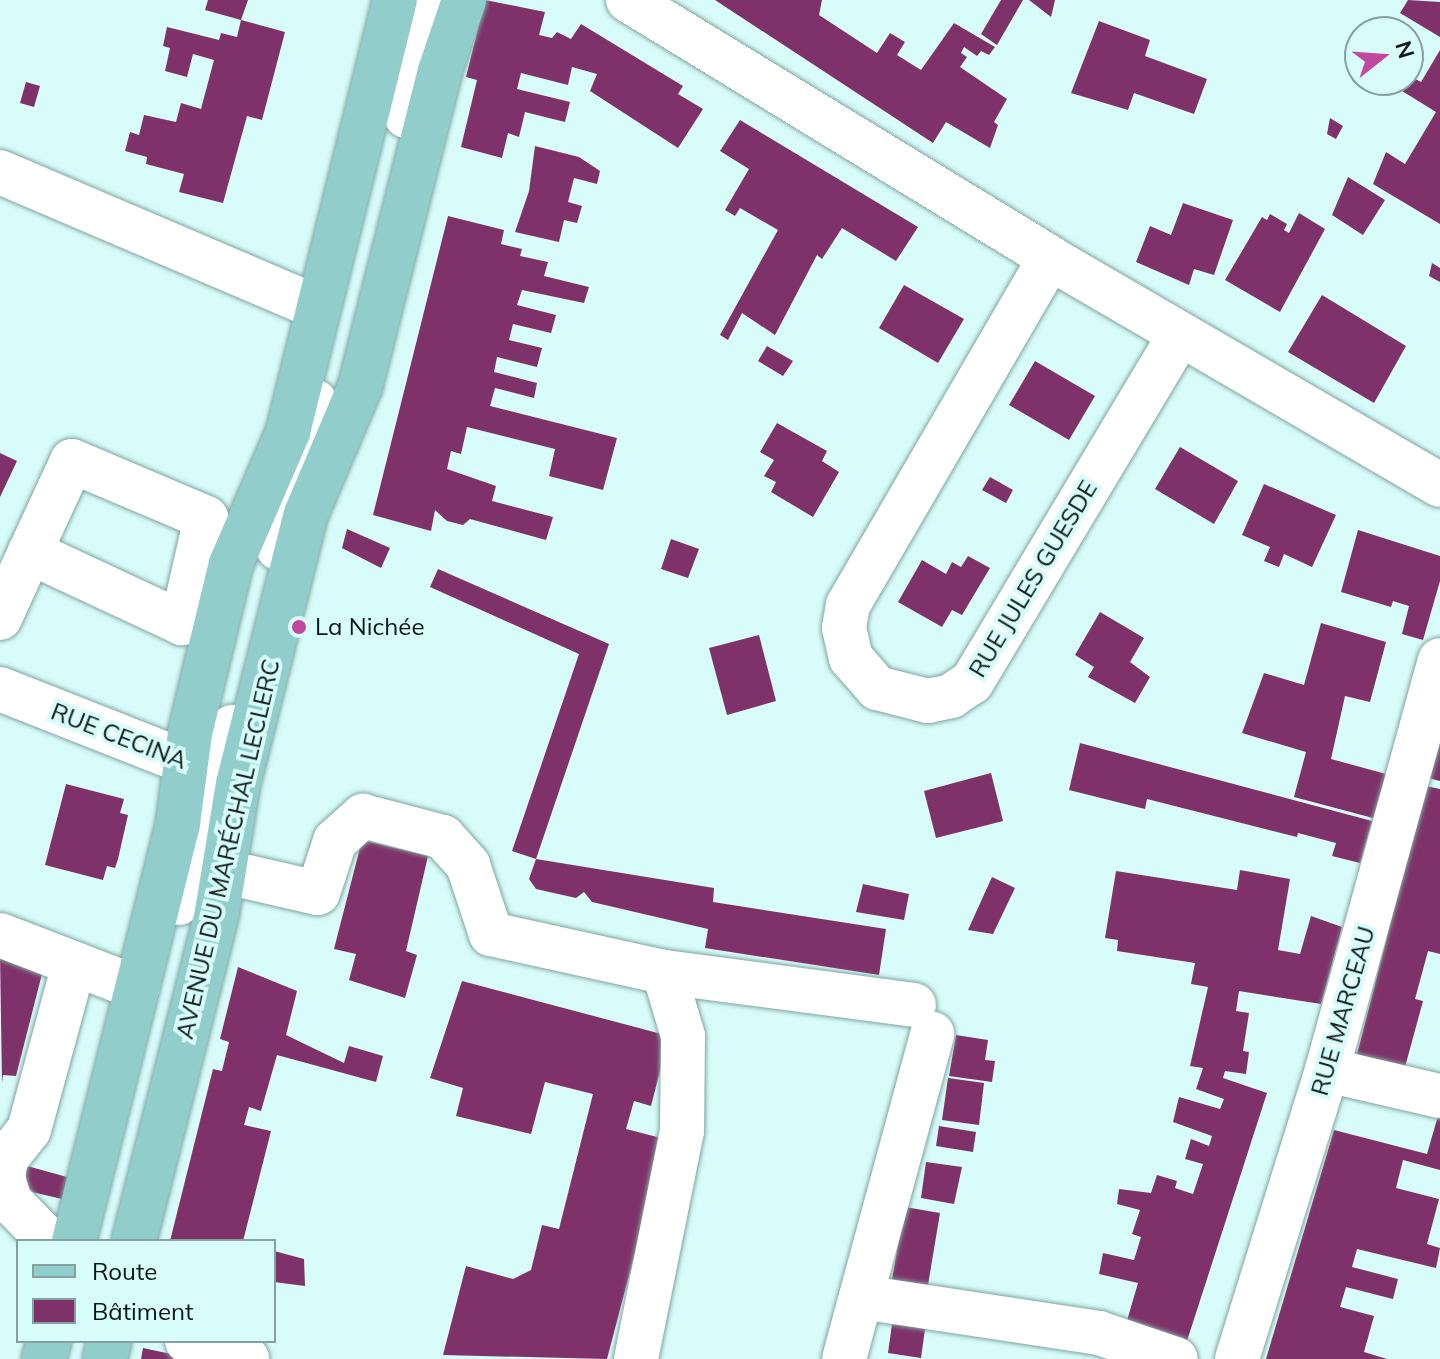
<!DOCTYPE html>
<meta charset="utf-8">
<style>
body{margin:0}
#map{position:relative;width:1440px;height:1359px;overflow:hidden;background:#d7fcf9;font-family:Mulish,sans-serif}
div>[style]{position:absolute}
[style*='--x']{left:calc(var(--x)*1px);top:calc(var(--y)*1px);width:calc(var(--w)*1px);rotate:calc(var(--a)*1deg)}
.building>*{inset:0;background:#7f3269}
.roads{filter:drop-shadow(0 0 2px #81a4a1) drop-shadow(0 0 2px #81a4a1)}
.minor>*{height:44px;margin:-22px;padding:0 22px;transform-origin:22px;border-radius:22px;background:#fff}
.major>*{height:44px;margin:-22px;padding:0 22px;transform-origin:22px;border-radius:22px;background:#91cdca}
.dots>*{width:22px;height:22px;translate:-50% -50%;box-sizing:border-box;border:4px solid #d7fcf9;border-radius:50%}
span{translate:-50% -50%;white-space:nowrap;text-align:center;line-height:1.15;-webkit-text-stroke:8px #d7fcf9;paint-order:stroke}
.street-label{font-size:24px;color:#0b1817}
.poi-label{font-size:24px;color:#0b1817}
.left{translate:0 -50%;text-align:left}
.legend{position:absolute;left:16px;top:1239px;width:260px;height:104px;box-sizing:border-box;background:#d7fcf9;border:2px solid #85a19f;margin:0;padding:10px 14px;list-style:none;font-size:24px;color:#0b1817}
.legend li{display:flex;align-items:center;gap:16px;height:40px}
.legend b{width:40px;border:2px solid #85a19f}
.north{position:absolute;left:1344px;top:16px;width:80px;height:80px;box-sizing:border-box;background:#d7fcf9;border:2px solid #85a19f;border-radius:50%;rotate:73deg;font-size:22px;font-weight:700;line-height:32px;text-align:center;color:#0b1817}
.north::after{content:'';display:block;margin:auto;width:28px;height:36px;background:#c14aa0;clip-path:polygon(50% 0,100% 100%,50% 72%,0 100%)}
</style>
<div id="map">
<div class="building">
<div style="clip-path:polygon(208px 0,248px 0,241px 20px,205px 10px)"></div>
<div style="clip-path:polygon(485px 0,545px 12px,539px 35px,552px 38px,557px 32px,571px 39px,581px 24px,683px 86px,678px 94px,703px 109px,678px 148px,590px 91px,597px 74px,572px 67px,568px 85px,521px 73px,517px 89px,570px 102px,565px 122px,525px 112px,519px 137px,508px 133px,502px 158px,461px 147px,477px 80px,466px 77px)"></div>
<div style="clip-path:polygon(715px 0,822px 0,819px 15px,877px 53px,890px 33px,905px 42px,897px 55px,921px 70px,954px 23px,995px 47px,989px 55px,981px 51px,977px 56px,964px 47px,961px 53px,967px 57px,960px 67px,1007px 99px,994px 122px,998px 125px,990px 148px,946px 122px,933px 143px)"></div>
<div style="clip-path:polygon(1001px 0,1023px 0,997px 45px,981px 34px)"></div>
<div style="clip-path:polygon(1029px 0,1055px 0,1051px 17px)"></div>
<div style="clip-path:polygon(1408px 0,1440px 2px,1440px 37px,1400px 13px)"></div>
<div style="clip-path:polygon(241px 20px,285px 32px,262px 120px,247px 116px,223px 203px,179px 192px,184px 174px,146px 164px,147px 157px,125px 151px,130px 132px,139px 135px,144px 115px,176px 122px,181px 103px,201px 109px,214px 60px,193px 54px,187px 77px,165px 71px,170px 48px,163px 46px,167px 27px,219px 40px,221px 33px,237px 37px)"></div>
<div style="clip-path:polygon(1099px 21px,1150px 40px,1145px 56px,1207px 79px,1194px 114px,1134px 93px,1128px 110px,1071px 93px)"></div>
<div style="clip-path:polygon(1440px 50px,1440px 224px,1373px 184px,1386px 152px,1405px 164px,1436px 112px,1394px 86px,1397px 80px,1408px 80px,1408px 75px,1421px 82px)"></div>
<div style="clip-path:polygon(26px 82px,40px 86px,34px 107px,20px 103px)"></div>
<div style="clip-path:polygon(1330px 118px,1343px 126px,1336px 139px,1327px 134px)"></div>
<div style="clip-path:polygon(740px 120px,918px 227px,896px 261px,842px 228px,822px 259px,817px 255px,775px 335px,742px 313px,728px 340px,720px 335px,778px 230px,740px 208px,735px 216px,725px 210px,749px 169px,720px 151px)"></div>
<div style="clip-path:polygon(535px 146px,579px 157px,600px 171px,597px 184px,574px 178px,568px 202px,582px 206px,577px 223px,564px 220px,559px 242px,515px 232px,529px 191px)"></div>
<div style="clip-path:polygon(1348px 177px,1385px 200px,1363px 235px,1332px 215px)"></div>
<div style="clip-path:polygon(1183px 203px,1233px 220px,1214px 275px,1194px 269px,1189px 285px,1136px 262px,1150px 226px,1171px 235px)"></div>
<div style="clip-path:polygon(1299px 213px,1325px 229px,1280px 312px,1225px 280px,1262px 217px,1267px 220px,1270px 214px,1287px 224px,1284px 230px,1289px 233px)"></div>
<div style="clip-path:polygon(448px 216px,504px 230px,501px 244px,522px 249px,520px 256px,548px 262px,544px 276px,589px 287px,584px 303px,522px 290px,517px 305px,556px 315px,551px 333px,513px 324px,509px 340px,542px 348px,537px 367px,497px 357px,494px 372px,537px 383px,534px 398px,495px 388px,490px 406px,617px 438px,603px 490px,549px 476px,555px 449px,467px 427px,461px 454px,451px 451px,447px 469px,496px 486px,492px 501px,553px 517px,546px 540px,470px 519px,463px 525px,447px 521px,435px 510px,431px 531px,373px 515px)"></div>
<div style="clip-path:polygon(1432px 263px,1440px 268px,1440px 282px,1429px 276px)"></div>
<div style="clip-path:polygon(904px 285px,964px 319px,938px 363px,879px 328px)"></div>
<div style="clip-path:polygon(1322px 295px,1406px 346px,1374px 403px,1288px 352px)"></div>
<div style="clip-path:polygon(767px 346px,793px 361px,783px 376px,758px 361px)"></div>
<div style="clip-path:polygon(1035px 361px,1095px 396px,1069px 440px,1009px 405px)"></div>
<div style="clip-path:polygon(777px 423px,827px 451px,822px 461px,839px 472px,813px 517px,771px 492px,776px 482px,764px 476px,774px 460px,760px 452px)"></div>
<div style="clip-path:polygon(1180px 447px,1238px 481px,1214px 524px,1155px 489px)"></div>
<div style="clip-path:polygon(0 453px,17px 461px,0 497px)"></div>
<div style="clip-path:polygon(990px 477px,1013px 490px,1006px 503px,982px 490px)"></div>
<div style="clip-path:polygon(1264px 484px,1336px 515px,1312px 567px,1284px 554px,1279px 567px,1264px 561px,1270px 547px,1242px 535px)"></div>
<div style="clip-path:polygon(347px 529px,390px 548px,381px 568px,342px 548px)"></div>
<div style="clip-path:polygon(1358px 530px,1440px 556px,1440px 581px,1423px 640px,1402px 634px,1409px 606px,1393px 601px,1391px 607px,1341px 592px)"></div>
<div style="clip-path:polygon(671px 539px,699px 549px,688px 578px,661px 569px)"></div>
<div style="clip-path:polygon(968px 556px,990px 568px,962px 615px,952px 610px,942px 627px,898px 602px,922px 560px,946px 574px,952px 562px,961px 567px)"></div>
<div style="clip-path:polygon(438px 569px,609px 644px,536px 859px,714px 888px,713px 902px,886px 929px,879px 975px,705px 948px,708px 929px,592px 902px,584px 892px,576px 898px,536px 889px,529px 879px,536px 859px,512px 851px,579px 654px,430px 587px)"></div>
<div style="clip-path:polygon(1100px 612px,1144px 638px,1130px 662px,1150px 677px,1135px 703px,1088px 677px,1094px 667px,1075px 655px)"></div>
<div style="clip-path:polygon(1321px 623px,1386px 642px,1370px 702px,1345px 696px,1331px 759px,1386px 774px,1373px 818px,1294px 797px,1306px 752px,1242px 733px,1264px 673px,1304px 685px)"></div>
<div style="clip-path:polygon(759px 635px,776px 701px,727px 715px,709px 648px)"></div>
<div style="clip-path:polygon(1440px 740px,1440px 781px,1428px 778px)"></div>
<div style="clip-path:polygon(1080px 743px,1372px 821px,1360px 863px,1332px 856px,1336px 843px,1298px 833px,1297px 837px,1147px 799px,1145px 809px,1069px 790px)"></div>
<div style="clip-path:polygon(991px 773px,1003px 821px,936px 838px,924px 791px)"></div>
<div style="clip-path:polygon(66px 784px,124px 799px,120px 813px,128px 815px,118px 859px,115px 868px,107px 866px,103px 880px,45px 865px)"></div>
<div style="clip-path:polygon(1426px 786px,1440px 789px,1440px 954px,1428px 951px,1415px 999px,1423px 1001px,1405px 1067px,1357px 1054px)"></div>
<div style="clip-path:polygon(362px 840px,428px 856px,406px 951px,417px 955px,405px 998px,349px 980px,356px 954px,334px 949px)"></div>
<div style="clip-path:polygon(1240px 870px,1290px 879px,1278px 950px,1300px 954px,1311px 916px,1342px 927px,1321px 1004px,1239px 991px,1236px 1011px,1249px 1013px,1243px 1051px,1249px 1052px,1246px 1074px,1225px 1071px,1223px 1078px,1267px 1093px,1186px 1344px,1126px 1324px,1138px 1283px,1099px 1274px,1103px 1253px,1134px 1260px,1141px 1237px,1132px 1234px,1140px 1210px,1117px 1204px,1119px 1189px,1151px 1193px,1157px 1175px,1177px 1181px,1175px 1188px,1193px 1194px,1203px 1164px,1185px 1159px,1191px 1139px,1209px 1146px,1212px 1136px,1173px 1122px,1179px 1097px,1220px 1109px,1224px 1099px,1196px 1089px,1203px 1068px,1190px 1066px,1208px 987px,1191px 984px,1195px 963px,1117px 951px,1118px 940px,1105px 938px,1116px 871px,1237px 890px)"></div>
<div style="clip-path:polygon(992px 877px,1015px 888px,993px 934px,968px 930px)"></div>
<div style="clip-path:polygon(863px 884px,909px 894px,904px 920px,856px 912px)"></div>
<div style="clip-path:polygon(0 953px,43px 970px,16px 1076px,3px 1075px,2px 1083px)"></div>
<div style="clip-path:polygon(238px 967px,297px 991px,286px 1035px,344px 1063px,349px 1046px,383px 1056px,376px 1082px,277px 1055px,261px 1111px,249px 1107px,244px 1125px,271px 1131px,243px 1241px,170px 1241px,213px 1069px,222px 1071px,229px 1042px,220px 1039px)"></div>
<div style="clip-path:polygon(462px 981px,669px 1036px,651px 1106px,634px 1101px,626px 1129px,665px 1139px,607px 1359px,443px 1355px,466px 1266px,513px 1279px,531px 1270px,542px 1225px,559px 1229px,593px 1094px,545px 1082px,531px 1134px,456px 1116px,463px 1088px,430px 1078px)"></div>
<div style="clip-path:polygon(956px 1035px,988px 1040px,985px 1060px,995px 1061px,992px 1082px,949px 1076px)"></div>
<div style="clip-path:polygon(948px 1078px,984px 1083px,979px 1125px,942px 1120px)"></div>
<div style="clip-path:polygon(1440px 1109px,1440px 1170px,1403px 1160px,1396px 1188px,1439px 1199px,1427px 1244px,1440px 1248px,1436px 1268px,1357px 1249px,1352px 1267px,1398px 1279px,1393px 1299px,1346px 1287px,1340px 1307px,1374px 1316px,1364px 1352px,1387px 1359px,1266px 1359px,1334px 1130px,1427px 1154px)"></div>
<div style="clip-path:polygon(939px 1126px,976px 1132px,973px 1152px,936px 1146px)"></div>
<div style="clip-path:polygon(926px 1162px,962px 1167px,954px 1204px,921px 1198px)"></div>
<div style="clip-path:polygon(20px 1164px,67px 1177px,62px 1199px,15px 1188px)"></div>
<div style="clip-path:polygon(905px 1207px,940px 1213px,926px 1297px,890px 1290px)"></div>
<div style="clip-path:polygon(274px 1251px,304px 1259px,305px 1286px,274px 1282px)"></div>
<div style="clip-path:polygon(893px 1317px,926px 1322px,921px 1358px,888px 1353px)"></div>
<div style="clip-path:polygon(143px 1348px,190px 1358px,190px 1359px,141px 1359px)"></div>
</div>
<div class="roads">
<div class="minor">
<div style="--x:628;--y:0;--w:495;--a:31.4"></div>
<div style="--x:1050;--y:258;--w:451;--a:30.2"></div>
<div style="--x:406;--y:116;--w:120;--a:-75.5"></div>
<div style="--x:0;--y:172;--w:345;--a:23.1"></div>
<div style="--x:1050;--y:258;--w:402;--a:120.2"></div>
<div style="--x:848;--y:605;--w:23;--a:100"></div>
<div style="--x:844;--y:628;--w:31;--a:77"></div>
<div style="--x:851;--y:658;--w:40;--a:49"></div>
<div style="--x:877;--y:688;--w:53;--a:14.3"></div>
<div style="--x:928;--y:701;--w:24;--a:-12"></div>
<div style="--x:951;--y:696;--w:25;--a:-34"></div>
<div style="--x:972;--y:682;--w:403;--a:-59.1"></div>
<div style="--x:278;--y:548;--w:151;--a:-75.8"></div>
<div style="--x:0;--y:618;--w:72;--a:-65.6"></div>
<div style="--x:30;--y:552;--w:100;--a:-65.2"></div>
<div style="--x:72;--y:461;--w:146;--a:23"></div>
<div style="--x:206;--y:518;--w:108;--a:102.9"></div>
<div style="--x:182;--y:623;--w:168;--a:-155"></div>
<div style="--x:0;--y:689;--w:238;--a:21.5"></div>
<div style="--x:226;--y:872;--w:94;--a:12.9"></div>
<div style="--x:318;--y:893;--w:55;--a:-71.9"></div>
<div style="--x:335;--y:841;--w:38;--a:-42"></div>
<div style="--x:363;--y:816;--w:83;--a:14.7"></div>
<div style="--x:443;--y:837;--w:38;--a:48"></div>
<div style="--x:468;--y:865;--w:73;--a:71.6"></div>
<div style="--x:491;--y:934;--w:177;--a:12.4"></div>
<div style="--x:664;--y:972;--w:252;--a:7.5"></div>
<div style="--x:179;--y:903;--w:184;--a:-73.2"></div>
<div style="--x:0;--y:935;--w:147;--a:21.1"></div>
<div style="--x:1327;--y:1070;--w:116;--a:13"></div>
<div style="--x:49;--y:1241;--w:56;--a:-134.3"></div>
<div style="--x:10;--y:1201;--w:24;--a:-107"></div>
<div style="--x:3;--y:1178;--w:19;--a:-81"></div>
<div style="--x:6;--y:1159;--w:37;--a:-52"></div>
<div style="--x:29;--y:1130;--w:172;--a:-74.8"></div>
<div style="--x:861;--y:1297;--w:241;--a:8.6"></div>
<div style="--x:1099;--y:1333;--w:81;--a:18.7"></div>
<div style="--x:187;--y:1341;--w:63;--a:16.7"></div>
<div style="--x:636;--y:1359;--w:233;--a:-78.6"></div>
<div style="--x:682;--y:1131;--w:95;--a:-89.4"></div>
<div style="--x:683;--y:1036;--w:67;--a:-106.5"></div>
<div style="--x:844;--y:1359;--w:337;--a:-74.8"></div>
<div style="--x:1237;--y:1359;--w:303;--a:-72.7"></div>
<div style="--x:1327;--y:1070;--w:425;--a:-74.6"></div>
</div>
<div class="major">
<div style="--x:74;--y:1241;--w:431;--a:-76"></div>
<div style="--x:178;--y:823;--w:91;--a:-82.4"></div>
<div style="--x:190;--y:733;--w:174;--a:-76.4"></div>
<div style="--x:231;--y:564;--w:144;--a:-66.6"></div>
<div style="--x:288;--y:432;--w:445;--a:-76.1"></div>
<div style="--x:134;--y:1241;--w:339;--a:-75.8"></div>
<div style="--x:217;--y:912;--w:130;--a:-80.7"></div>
<div style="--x:238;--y:784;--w:278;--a:-75.9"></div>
<div style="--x:306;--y:514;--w:138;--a:-67"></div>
<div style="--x:360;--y:387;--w:326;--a:-75.8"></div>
<div style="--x:440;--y:71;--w:75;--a:-71.3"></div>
<div style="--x:44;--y:1359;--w:19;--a:-74"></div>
<div style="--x:105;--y:1359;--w:18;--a:-77"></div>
</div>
</div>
<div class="dots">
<div style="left:299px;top:627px;background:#c14aa0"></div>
</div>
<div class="street-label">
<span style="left:1033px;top:579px;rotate:-59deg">RUE JULES GUESDE</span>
<span style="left:119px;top:736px;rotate:21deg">RUE CECINA</span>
<span style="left:228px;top:849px;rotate:-77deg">AVENUE DU MARÉCHAL LECLERC</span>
<span style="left:1343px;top:1011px;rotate:-74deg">RUE MARCEAU</span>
</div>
<div class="poi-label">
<span class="left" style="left:315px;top:627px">La Nichée</span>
</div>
<ul class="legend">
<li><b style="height:10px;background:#91cdca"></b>Route</li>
<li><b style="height:22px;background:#7f3269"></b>Bâtiment</li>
</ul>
<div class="north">N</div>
</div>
